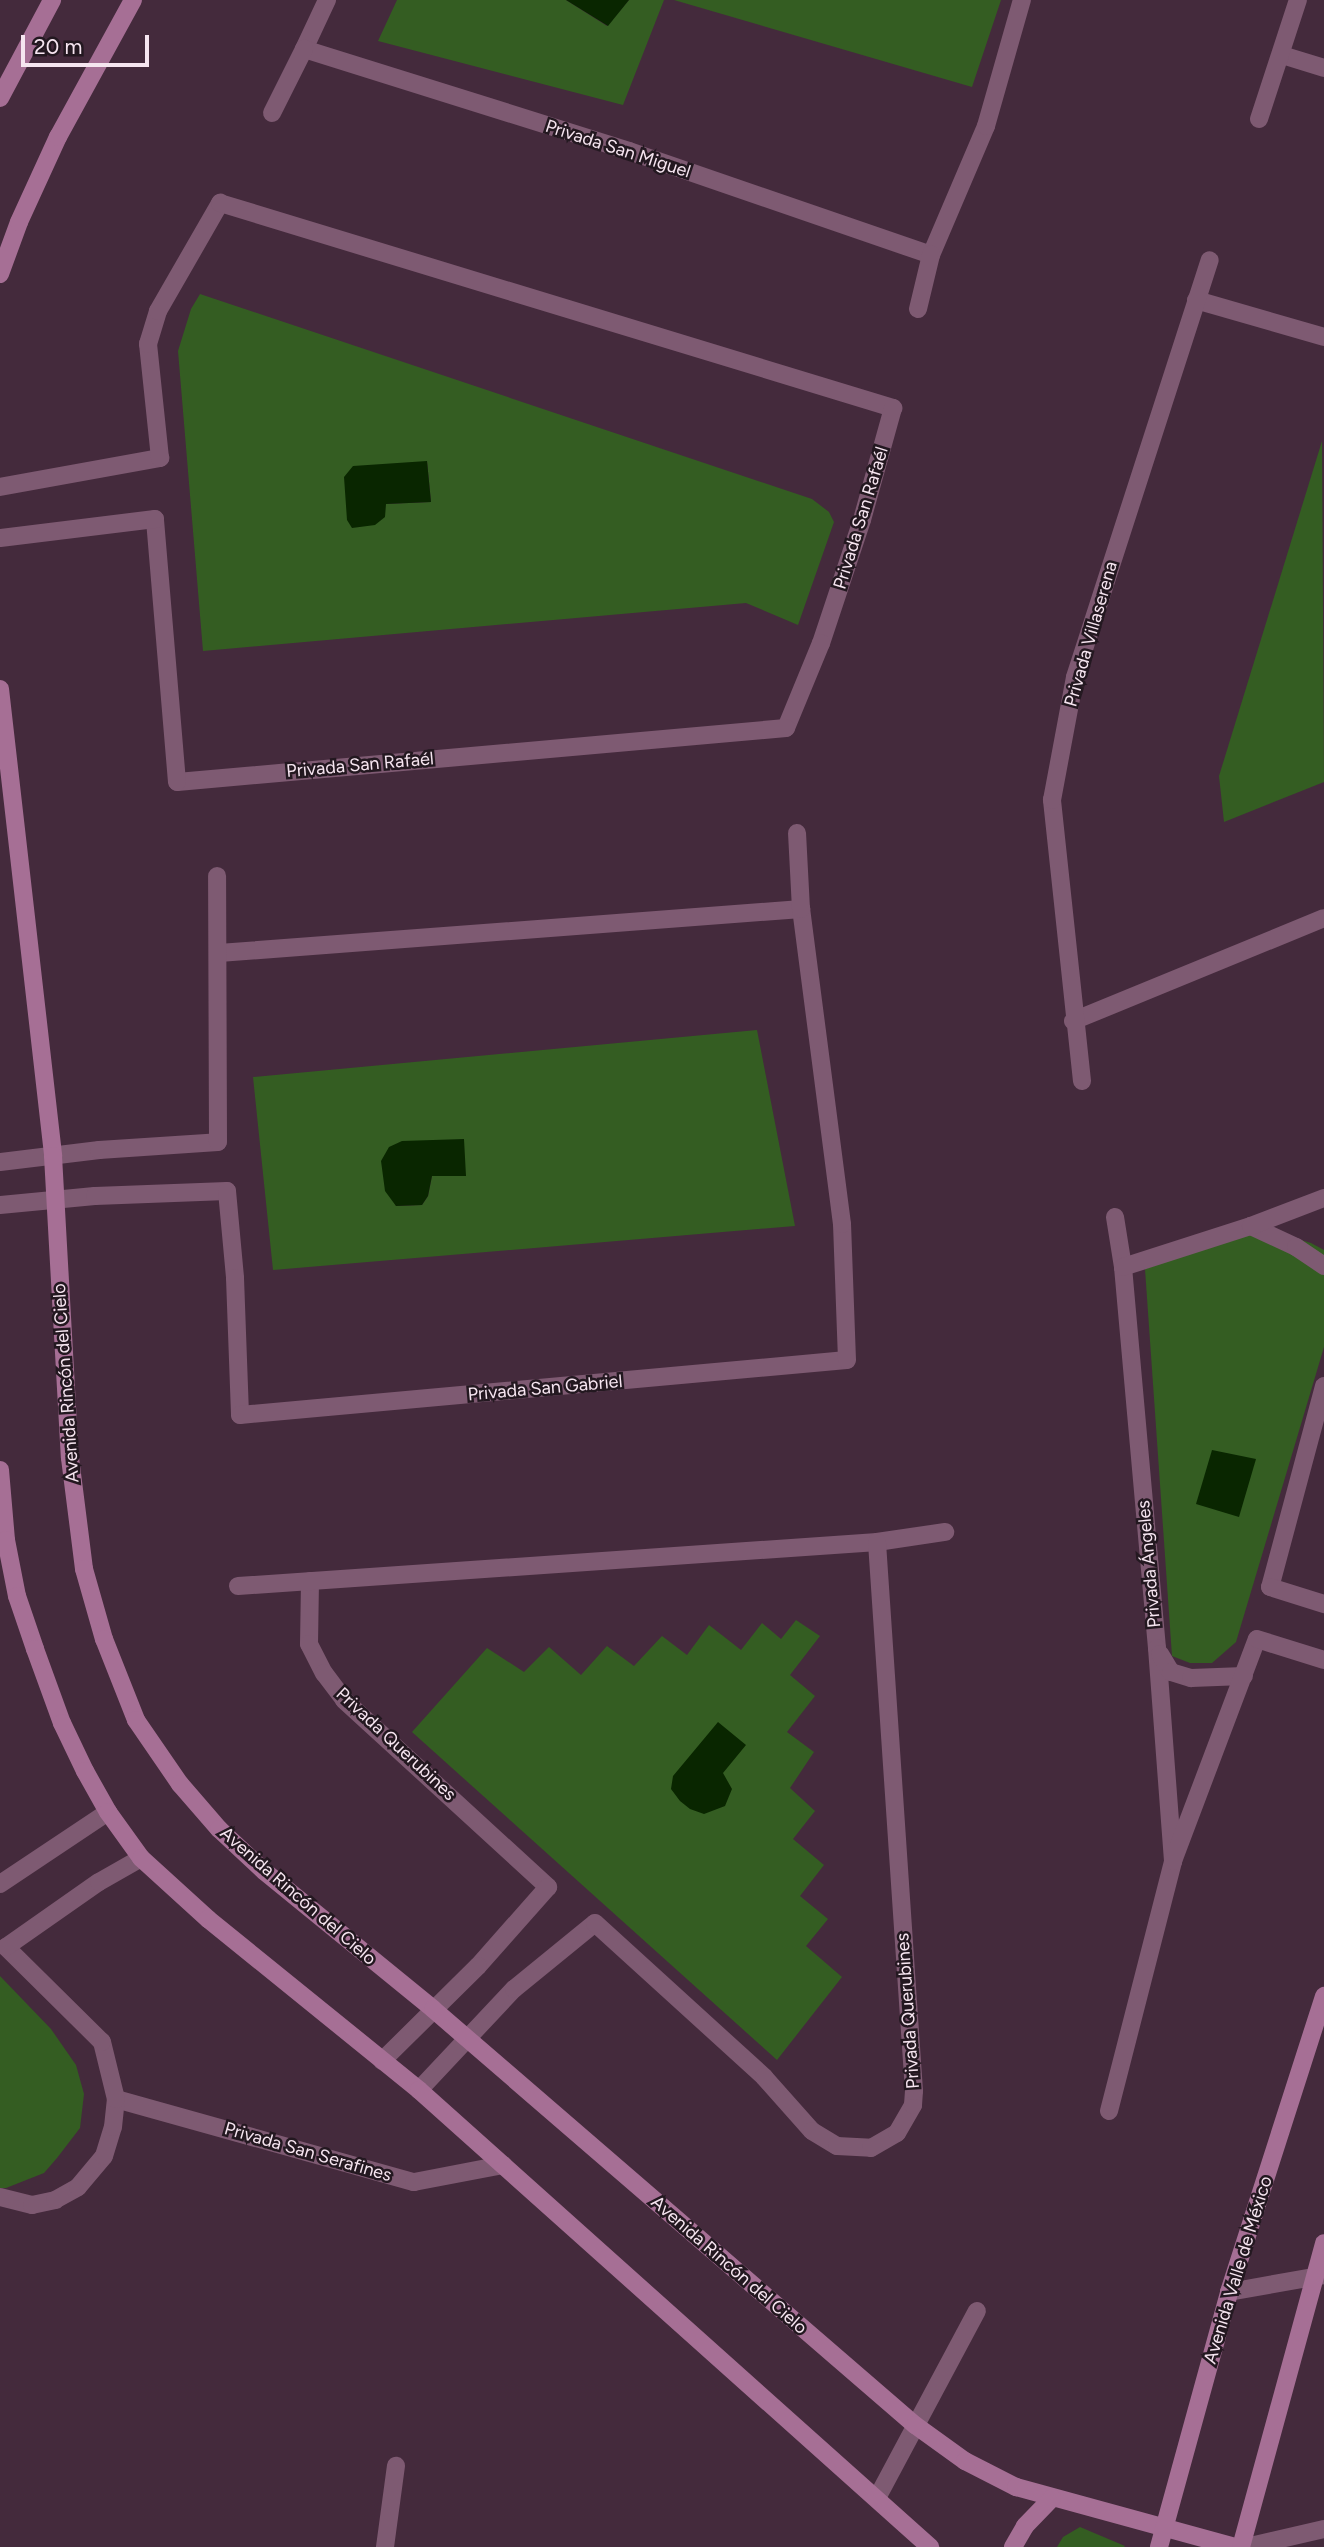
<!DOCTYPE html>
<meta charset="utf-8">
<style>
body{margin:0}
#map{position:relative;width:1324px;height:2547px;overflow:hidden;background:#442a3c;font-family:Figtree,sans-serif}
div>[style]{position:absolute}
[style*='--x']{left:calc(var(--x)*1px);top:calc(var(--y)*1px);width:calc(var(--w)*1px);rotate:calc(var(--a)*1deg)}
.green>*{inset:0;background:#345d22}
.water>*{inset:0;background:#092600}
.lane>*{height:18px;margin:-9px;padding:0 9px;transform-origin:9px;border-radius:9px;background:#7e5a72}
.street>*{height:18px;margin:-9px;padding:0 9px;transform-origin:9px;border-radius:9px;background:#7e5a72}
.secondary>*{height:18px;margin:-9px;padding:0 9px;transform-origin:9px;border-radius:9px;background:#a66f95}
span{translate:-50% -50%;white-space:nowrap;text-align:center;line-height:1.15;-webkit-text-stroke:5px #231820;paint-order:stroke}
.street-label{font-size:18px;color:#f6e5f0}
.scale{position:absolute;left:21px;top:35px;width:128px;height:32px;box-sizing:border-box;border:4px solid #f6e5f0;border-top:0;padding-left:9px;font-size:21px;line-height:24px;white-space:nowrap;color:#f6e5f0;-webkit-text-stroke:5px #231820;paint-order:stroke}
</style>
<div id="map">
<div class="green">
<div style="clip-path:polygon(397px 0,566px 0,607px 26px,629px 0,664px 0,623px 105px,378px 41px)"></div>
<div style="clip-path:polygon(674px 0,1001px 0,972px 87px)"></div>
<div style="clip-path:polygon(evenodd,200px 294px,812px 499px,829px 512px,834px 522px,798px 625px,746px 603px,203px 651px,178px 351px,191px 309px,200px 294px,427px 461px,431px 502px,386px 504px,427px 461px)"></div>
<div style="clip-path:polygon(1322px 441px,1324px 782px,1224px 822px,1219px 776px)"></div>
<div style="clip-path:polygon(evenodd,757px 1030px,795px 1226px,273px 1270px,253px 1077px,757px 1030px,464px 1140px,432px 1176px,428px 1196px,422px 1205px,396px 1206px,392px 1198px,464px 1140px)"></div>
<div style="clip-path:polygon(1261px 1228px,1311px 1243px,1324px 1250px,1324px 1347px,1236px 1642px,1212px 1663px,1190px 1663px,1172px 1656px,1145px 1269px)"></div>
<div style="clip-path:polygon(796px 1620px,820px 1636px,790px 1675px,815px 1696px,787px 1732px,814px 1752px,790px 1788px,815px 1811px,793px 1839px,824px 1865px,800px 1896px,828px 1919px,806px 1946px,842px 1977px,777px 2060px,412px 1732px,487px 1648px,524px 1672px,549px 1647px,581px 1675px,607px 1646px,634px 1666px,662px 1636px,687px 1655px,709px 1625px,741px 1650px,762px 1623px,781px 1639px)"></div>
<div style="clip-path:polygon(0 1976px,51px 2029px,76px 2065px,84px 2094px,80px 2128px,57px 2158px,44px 2173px,6px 2188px,0 2188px)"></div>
<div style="clip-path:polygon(1080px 2527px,1125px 2546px,1124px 2547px,1057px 2547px,1063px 2537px)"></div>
</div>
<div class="water">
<div style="clip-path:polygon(566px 0,629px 0,608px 26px)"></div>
<div style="clip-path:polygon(427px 461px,431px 502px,386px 504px,385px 517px,375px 525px,352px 528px,347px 520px,344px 477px,353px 466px)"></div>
<div style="clip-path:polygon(464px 1139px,466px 1176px,432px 1176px,428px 1196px,422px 1205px,396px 1206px,385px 1191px,381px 1161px,389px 1147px,402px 1141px)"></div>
<div style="clip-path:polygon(1212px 1450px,1256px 1459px,1239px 1517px,1196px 1504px)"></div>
<div style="clip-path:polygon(718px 1722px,746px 1745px,723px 1773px,732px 1789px,725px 1806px,704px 1814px,690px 1809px,680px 1801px,671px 1789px,673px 1776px)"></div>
</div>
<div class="lane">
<div style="--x:877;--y:2498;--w:212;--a:-61.9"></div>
</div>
<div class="street">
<div style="--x:327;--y:0;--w:54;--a:115.1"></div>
<div style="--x:304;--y:49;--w:341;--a:17.4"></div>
<div style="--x:629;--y:151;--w:319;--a:19"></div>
<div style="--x:931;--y:255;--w:140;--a:-66.9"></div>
<div style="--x:986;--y:126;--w:131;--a:-74.1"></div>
<div style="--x:1282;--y:55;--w:44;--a:17.2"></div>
<div style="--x:272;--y:113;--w:72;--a:-63.4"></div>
<div style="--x:1259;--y:119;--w:125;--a:-71.9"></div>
<div style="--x:1196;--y:300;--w:133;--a:16.1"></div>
<div style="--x:918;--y:309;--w:56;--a:-76.5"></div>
<div style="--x:0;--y:487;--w:163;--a:-10.3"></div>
<div style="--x:160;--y:458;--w:115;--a:-96"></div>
<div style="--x:148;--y:344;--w:34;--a:-73"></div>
<div style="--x:158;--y:311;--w:125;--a:-60.1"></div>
<div style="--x:220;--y:203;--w:704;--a:16.94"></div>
<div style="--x:893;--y:408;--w:116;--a:105.5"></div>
<div style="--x:862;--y:520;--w:130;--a:108.4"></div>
<div style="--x:821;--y:643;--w:92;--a:112.4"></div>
<div style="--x:786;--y:728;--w:611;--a:174.93"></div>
<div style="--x:177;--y:782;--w:264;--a:-94.8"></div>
<div style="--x:155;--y:519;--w:156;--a:173"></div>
<div style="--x:219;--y:953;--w:584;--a:-4.32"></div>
<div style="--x:1073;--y:1021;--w:271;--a:-22.3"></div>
<div style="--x:1082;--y:1081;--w:283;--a:-96.1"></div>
<div style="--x:1052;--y:800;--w:125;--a:-79.4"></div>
<div style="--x:1075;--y:677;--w:438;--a:-72.1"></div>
<div style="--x:0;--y:1162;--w:100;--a:-6.9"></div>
<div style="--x:99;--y:1150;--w:119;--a:-3.8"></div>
<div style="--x:218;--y:1142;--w:266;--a:-90.2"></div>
<div style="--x:0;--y:1205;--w:95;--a:-5.4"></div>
<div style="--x:95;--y:1196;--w:132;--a:-2.2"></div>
<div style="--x:227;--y:1191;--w:87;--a:84.7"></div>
<div style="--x:235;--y:1278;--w:137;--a:87.9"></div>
<div style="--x:240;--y:1415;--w:609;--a:-5.18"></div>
<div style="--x:847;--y:1360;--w:136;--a:-92.1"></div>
<div style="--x:842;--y:1224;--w:318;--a:-97.4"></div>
<div style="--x:801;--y:909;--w:76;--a:-93"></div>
<div style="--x:1115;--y:1217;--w:51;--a:80.9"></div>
<div style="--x:1123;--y:1267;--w:383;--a:84.9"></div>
<div style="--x:1157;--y:1648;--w:214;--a:85.7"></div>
<div style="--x:1251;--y:1226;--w:50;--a:25"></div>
<div style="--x:1296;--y:1247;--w:34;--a:34"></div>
<div style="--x:1123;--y:1267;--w:134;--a:-17.8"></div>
<div style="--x:1251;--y:1226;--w:78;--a:-21"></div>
<div style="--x:1324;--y:1386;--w:208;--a:105"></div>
<div style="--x:1270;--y:1587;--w:57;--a:17.5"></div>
<div style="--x:310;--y:1581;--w:63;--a:90.9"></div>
<div style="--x:309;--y:1644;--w:33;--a:63"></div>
<div style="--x:324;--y:1673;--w:34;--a:53"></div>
<div style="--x:344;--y:1700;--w:277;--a:42.5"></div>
<div style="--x:548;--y:1887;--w:106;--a:131.5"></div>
<div style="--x:478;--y:1966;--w:135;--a:135.3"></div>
<div style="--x:238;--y:1586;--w:641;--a:-3.94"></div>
<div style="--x:877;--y:1542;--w:69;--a:-8.4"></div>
<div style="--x:1160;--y:1654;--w:21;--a:59"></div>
<div style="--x:1171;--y:1672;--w:21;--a:17"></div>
<div style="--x:1191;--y:1678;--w:53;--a:-2.2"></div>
<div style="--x:0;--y:1884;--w:130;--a:-33.7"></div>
<div style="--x:419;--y:2090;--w:139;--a:-46.8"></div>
<div style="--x:514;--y:1989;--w:104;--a:-39.2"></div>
<div style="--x:595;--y:1923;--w:229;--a:42.3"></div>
<div style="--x:764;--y:2077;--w:72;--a:48.4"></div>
<div style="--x:812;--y:2131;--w:29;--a:31"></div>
<div style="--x:837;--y:2146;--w:34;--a:3"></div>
<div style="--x:871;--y:2148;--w:30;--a:-30"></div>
<div style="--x:897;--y:2133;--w:32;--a:-60"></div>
<div style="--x:913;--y:2105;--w:14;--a:-86"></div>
<div style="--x:914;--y:2091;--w:550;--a:-93.86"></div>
<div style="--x:116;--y:2099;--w:309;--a:15.6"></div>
<div style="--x:414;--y:2182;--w:91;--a:-10.8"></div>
<div style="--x:1109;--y:2111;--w:258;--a:-75.6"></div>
<div style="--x:1173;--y:1861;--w:237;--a:-69.3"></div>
<div style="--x:1257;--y:1639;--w:70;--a:17.4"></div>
<div style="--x:0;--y:2197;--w:33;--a:14"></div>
<div style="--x:32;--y:2205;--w:24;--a:-12"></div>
<div style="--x:55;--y:2200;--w:26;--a:-29"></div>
<div style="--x:78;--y:2187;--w:40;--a:-50"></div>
<div style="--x:104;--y:2156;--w:30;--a:-73"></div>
<div style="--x:113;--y:2127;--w:28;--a:-84"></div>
<div style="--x:116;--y:2099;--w:59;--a:-103.8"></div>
<div style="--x:102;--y:2042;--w:135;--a:-135.3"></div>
<div style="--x:6;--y:1947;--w:113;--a:-35"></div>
<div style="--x:99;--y:1882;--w:48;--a:-29.7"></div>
<div style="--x:1229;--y:2292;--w:97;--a:-10.1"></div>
<div style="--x:385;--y:2547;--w:82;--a:-82.3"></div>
<div style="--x:1246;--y:2547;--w:80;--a:-13"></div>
</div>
<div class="secondary">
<div style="--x:0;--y:98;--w:111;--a:-62"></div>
<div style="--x:0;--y:274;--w:55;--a:-69.9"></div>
<div style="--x:19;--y:222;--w:94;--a:-65.4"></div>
<div style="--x:58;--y:137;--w:156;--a:-61.3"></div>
<div style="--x:0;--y:689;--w:470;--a:83.5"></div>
<div style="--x:53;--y:1156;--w:302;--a:86.8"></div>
<div style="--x:70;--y:1458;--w:112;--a:82.8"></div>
<div style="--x:84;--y:1569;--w:73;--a:74.1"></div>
<div style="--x:104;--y:1639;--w:87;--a:68.4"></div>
<div style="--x:136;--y:1720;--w:78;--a:55.5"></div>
<div style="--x:180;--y:1784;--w:60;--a:49.1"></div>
<div style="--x:219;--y:1829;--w:62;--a:43"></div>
<div style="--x:264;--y:1871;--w:218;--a:39.2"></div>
<div style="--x:433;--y:2009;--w:637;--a:40.8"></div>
<div style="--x:915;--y:2425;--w:62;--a:35.8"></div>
<div style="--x:965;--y:2461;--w:57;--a:27"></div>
<div style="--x:1016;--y:2487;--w:228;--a:15.3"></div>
<div style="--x:0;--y:1470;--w:70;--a:85.1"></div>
<div style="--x:6;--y:1540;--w:57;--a:78.9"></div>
<div style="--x:17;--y:1596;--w:56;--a:71.2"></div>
<div style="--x:35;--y:1649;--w:79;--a:70"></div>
<div style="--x:62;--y:1723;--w:53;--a:64.4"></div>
<div style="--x:85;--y:1771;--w:47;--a:60.7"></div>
<div style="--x:108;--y:1812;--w:57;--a:54.3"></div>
<div style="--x:141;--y:1858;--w:91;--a:42.3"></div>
<div style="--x:208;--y:1919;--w:272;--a:39"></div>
<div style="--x:419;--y:2090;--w:686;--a:41.81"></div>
<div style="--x:1013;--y:2547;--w:24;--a:-60"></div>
<div style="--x:1025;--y:2526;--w:39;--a:-46"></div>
<div style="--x:1159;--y:2547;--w:264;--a:-74.6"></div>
<div style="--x:1229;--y:2292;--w:311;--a:-72.2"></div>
<div style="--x:1241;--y:2547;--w:315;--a:-74.7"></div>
</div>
<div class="street-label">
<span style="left:618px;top:149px;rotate:18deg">Privada San Miguel</span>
<span style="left:861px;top:518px;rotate:-73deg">Privada San Rafaél</span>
<span style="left:1091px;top:634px;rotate:-74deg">Privada Villaserena</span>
<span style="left:360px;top:765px;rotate:-5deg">Privada San Rafaél</span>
<span style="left:66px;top:1383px;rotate:-94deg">Avenida Rincón del Cielo</span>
<span style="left:545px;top:1388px;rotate:-5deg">Privada San Gabriel</span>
<span style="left:1149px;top:1564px;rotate:-95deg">Privada Ángeles</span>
<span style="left:396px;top:1744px;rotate:43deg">Privada Querubines</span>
<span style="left:298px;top:1896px;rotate:41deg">Avenida Rincón del Cielo</span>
<span style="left:908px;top:2011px;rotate:-94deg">Privada Querubines</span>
<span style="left:308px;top:2152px;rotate:16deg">Privada San Serafines</span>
<span style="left:729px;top:2265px;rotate:41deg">Avenida Rincón del Cielo</span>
<span style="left:1238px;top:2270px;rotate:-73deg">Avenida Valle de México</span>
</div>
<div class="scale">20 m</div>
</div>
